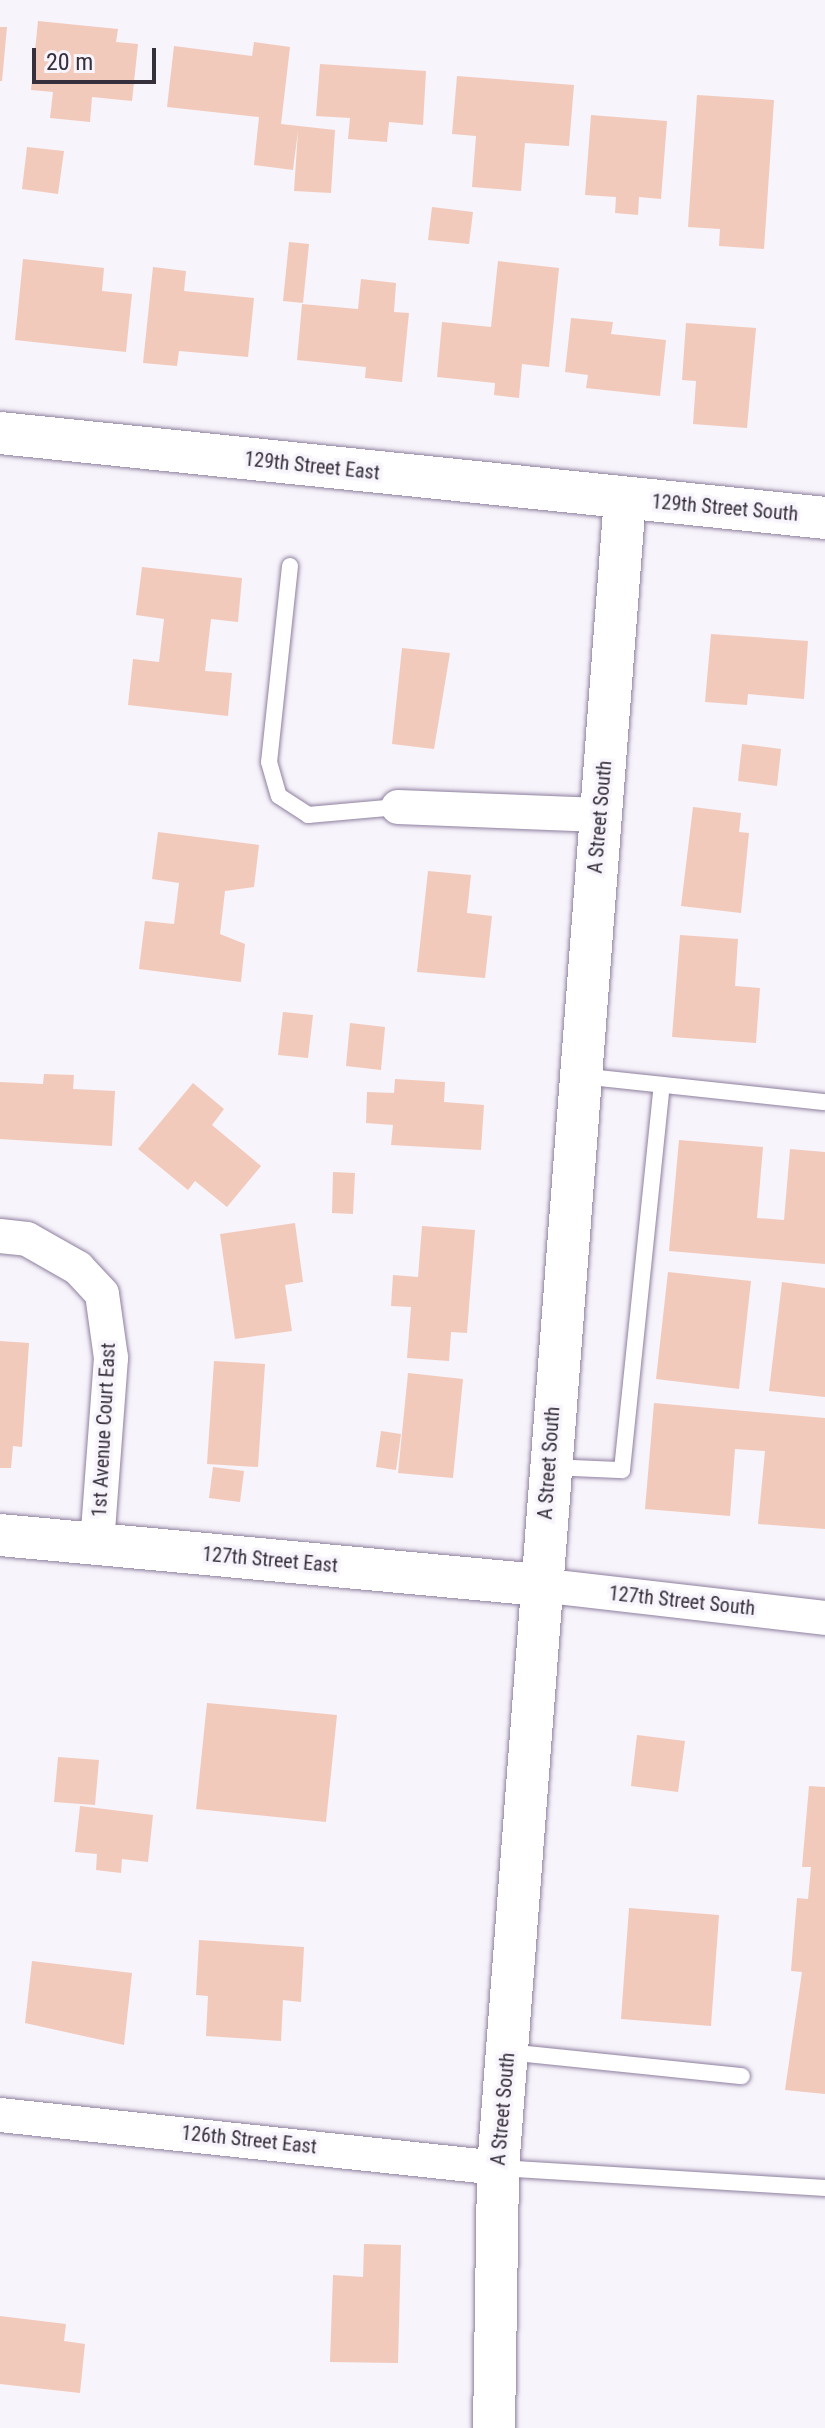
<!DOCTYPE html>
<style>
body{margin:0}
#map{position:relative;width:825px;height:2428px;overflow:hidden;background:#f7f4fb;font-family:"Roboto Condensed",sans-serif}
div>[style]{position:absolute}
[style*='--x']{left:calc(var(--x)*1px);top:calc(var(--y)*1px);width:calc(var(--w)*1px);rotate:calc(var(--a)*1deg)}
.building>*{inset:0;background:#f2cabc}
.roads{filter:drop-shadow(0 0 2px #8e7f9f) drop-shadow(0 0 2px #8e7f9f)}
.service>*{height:16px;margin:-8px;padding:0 8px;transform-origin:8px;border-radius:8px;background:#fff}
.minor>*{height:34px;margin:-17px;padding:0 17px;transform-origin:17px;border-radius:17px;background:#fff}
.tertiary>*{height:42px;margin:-21px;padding:0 21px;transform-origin:21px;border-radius:21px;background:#fff}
span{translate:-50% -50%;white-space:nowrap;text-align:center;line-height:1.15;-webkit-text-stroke:7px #f7f4fb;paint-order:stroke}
.street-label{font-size:20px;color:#36303d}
.scale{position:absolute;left:32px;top:48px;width:124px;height:36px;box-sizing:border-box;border:4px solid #36303d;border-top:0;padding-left:10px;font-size:24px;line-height:28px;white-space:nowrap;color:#36303d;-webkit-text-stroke:6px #f7f4fb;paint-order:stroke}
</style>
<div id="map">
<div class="building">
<div style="clip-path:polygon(38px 21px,118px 29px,116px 42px,138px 44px,132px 101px,92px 97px,90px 122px,50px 118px,53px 92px,31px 90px)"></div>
<div style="clip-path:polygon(0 27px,7px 27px,2px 81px,0 81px)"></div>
<div style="clip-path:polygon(254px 42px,290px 47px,281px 124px,335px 130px,331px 193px,294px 191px,298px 131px,293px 170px,254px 165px,259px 117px,167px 107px,174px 46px,252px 56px)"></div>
<div style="clip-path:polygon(320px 64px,426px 71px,423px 125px,389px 122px,387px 142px,348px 139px,350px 118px,316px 116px)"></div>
<div style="clip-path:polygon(457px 76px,574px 85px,569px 146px,525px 143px,521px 191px,472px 187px,476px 136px,452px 134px)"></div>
<div style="clip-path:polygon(697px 95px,774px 100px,764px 249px,719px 246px,720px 229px,688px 227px)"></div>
<div style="clip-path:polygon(591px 115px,667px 121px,661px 199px,639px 197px,638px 215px,615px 213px,616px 197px,585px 195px)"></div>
<div style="clip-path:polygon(27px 147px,64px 151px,58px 194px,22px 189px)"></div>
<div style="clip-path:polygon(432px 207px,473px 212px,469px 244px,428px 240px)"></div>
<div style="clip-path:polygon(289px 242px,309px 244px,303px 303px,283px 301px)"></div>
<div style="clip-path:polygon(23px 259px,104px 268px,102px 291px,132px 294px,126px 352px,15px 340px)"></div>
<div style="clip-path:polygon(498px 261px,559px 268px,549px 367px,522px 364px,519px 398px,494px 395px,495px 383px,437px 377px,442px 322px,491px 327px)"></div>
<div style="clip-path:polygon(153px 267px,186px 271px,184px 291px,254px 298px,248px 357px,179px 351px,177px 366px,143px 363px)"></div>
<div style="clip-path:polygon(361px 279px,396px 283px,394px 312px,409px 313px,402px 382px,365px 378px,366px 367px,297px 360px,302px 304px,358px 309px)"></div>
<div style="clip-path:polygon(571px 318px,613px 322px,611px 334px,666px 340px,660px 396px,586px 388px,588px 375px,565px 372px)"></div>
<div style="clip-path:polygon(686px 323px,756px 328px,747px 428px,693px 424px,696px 381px,682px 380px)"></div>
<div style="clip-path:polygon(142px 567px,242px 578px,238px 622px,211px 619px,205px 671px,232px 673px,228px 716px,128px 705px,133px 659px,159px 662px,164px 619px,136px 615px)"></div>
<div style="clip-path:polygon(711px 634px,808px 641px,804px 699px,748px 694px,747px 705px,705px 702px)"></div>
<div style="clip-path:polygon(402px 648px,450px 653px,434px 749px,392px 744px)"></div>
<div style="clip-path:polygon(742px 744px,781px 749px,777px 786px,738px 781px)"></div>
<div style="clip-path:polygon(693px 807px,741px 813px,739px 832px,749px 833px,741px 913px,681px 906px)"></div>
<div style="clip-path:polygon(158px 832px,259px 845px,254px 887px,225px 891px,220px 934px,245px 944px,241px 982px,139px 969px,145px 921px,174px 924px,179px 883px,152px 879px)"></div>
<div style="clip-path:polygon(428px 871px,471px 875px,467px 913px,492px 916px,485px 978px,417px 972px)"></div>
<div style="clip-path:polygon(680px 935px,738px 939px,735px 986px,760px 988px,756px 1043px,672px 1037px)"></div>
<div style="clip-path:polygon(283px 1012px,313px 1015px,308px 1058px,278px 1055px)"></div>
<div style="clip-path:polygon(350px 1023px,385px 1027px,381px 1070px,346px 1066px)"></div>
<div style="clip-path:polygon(44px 1074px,74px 1075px,73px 1089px,115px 1091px,112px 1146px,0 1139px,0 1082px,43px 1084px)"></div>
<div style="clip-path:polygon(395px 1079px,445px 1082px,444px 1102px,484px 1105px,481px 1150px,391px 1145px,393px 1125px,366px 1123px,367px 1092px,394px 1093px)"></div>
<div style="clip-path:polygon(193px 1083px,224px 1109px,212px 1125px,261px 1166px,227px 1207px,195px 1181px,188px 1190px,138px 1149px)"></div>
<div style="clip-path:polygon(679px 1140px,763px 1147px,757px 1218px,784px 1220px,790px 1149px,825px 1152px,825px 1264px,669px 1251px)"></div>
<div style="clip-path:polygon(333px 1172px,355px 1173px,353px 1214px,332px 1213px)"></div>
<div style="clip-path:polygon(295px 1223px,303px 1282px,285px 1285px,292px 1331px,235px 1339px,220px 1234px)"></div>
<div style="clip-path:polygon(422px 1226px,475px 1230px,467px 1333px,451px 1332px,449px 1361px,407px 1358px,411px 1307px,391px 1306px,393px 1275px,418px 1277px)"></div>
<div style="clip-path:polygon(668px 1272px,751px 1281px,739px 1389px,656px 1379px)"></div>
<div style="clip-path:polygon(782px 1282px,825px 1288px,825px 1397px,769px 1391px)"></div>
<div style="clip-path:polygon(0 1341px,29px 1343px,22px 1447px,13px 1446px,11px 1468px,0 1468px)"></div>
<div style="clip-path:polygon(214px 1361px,265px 1364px,258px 1467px,207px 1464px)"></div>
<div style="clip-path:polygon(408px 1373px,463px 1379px,453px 1478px,398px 1473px)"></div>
<div style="clip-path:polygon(654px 1403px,825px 1418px,825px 1529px,758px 1524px,765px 1451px,735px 1449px,730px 1516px,645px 1509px)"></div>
<div style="clip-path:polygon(381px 1431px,401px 1434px,396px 1470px,376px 1467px)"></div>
<div style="clip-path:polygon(213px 1467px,244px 1471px,240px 1502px,209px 1498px)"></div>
<div style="clip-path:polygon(207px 1703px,337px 1715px,326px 1822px,196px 1809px)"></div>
<div style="clip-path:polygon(637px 1735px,685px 1741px,678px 1792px,631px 1786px)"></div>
<div style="clip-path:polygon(58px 1757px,99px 1760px,95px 1805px,54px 1802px)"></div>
<div style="clip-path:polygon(809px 1786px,825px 1787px,825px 2094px,785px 2090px,802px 1972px,791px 1971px,797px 1898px,808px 1899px,811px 1867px,802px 1867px)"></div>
<div style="clip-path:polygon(80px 1806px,153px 1815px,148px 1862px,122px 1859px,121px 1873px,96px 1870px,97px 1854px,75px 1852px)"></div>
<div style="clip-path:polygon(629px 1908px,719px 1915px,711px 2026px,621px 2019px)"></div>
<div style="clip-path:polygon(199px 1940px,304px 1947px,301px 2002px,283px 2000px,281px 2041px,206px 2036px,208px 1996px,196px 1995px)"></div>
<div style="clip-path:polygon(32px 1961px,132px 1973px,124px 2045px,25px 2023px)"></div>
<div style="clip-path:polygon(364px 2244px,401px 2245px,398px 2363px,330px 2362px,333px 2275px,363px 2277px)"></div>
<div style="clip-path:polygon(0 2316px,66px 2324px,64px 2341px,85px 2344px,80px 2393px,0 2384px)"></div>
</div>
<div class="roads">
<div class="service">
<div style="--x:290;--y:566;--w:197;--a:96.1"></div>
<div style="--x:269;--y:762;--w:35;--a:74"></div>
<div style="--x:279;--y:796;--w:35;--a:33"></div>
<div style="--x:308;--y:815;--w:90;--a:-5.1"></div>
<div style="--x:580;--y:1076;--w:246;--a:6.1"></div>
<div style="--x:552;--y:1467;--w:70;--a:2.5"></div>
<div style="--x:622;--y:1470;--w:387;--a:-84.1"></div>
<div style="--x:508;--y:2052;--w:235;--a:5.9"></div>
<div style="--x:499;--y:2168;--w:327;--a:3.5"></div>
</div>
<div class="minor">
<div style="--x:398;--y:807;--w:202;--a:2.3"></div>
<div style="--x:0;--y:1236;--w:27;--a:6"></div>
<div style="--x:27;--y:1239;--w:59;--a:29.6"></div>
<div style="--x:78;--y:1268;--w:35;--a:47"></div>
<div style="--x:102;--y:1294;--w:65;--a:82"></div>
<div style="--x:111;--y:1358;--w:187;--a:94.3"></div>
<div style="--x:540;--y:1585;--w:287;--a:6.6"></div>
<div style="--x:0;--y:2115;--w:501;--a:6.07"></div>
</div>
<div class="tertiary">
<div style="--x:0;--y:433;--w:829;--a:5.88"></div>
<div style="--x:0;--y:1535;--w:542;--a:5.29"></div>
<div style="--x:494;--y:2428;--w:260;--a:-89.1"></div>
<div style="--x:498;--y:2168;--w:1674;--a:-85.65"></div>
</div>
</div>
<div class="street-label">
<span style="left:312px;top:466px;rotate:6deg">129th Street East</span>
<span style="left:725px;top:508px;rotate:5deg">129th Street South</span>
<span style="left:600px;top:817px;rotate:-85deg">A Street South</span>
<span style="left:104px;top:1430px;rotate:-87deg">1st Avenue Court East</span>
<span style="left:549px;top:1463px;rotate:-86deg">A Street South</span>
<span style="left:270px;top:1560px;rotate:5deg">127th Street East</span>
<span style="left:682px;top:1601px;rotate:6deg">127th Street South</span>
<span style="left:503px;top:2109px;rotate:-85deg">A Street South</span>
<span style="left:249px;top:2140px;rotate:6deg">126th Street East</span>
</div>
<div class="scale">20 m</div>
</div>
